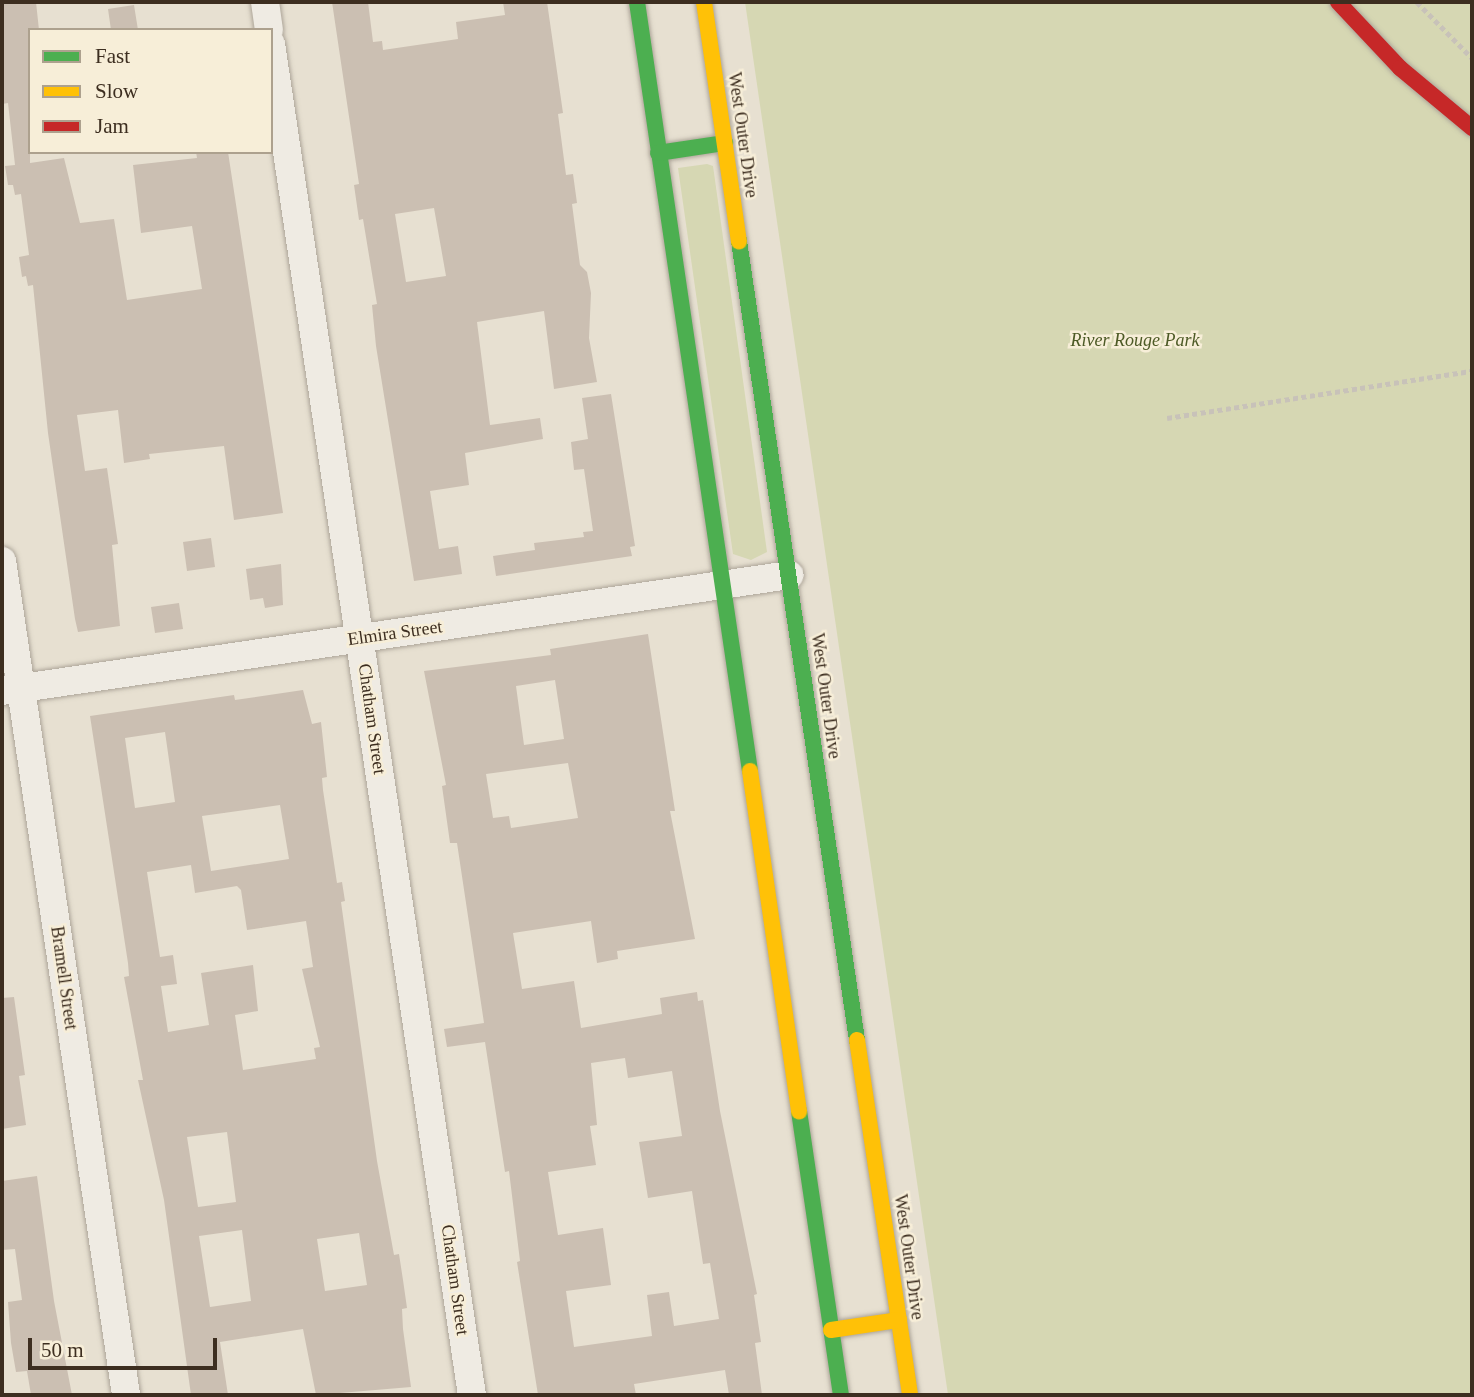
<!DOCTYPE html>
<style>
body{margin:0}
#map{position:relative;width:1474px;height:1397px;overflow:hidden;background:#e7e0d1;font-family:Georgia,serif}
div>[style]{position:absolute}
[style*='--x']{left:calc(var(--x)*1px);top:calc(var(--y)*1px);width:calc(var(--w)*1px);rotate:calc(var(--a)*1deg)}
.green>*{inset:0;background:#d6d7b3}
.building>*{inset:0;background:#cbbfb2}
.path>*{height:4.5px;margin-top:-2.25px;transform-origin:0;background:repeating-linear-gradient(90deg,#c8c2b9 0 5px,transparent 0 8.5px)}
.roads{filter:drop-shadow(0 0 2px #ada599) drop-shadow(0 0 2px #ada599)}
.street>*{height:28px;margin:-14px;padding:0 14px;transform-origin:14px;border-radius:14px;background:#efebe3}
.fast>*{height:16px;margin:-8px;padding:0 8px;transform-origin:8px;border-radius:8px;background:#4caf50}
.slow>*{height:16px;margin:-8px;padding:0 8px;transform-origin:8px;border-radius:8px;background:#ffc107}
.jam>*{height:16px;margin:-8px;padding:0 8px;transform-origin:8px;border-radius:8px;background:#c62828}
span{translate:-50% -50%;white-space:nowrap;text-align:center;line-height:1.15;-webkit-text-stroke:5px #f7eed8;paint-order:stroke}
.street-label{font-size:18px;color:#3d2e20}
.park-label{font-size:18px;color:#4d5a26;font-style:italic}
.frame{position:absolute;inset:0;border:4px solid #3d2e20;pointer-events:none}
.legend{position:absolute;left:28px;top:28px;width:245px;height:126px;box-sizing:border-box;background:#f7eed8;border:2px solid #ada18e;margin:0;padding:9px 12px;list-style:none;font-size:21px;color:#3d2e20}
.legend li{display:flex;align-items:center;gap:14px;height:35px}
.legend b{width:35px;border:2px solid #ada18e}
.scale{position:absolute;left:28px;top:1338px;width:189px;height:32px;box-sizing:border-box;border:4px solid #3d2e20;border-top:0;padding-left:9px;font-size:21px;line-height:24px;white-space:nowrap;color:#3d2e20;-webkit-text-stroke:5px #f7eed8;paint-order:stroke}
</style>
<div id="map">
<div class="green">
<div style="clip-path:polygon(745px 2px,1472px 2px,1472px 1395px,948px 1395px)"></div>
<div style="clip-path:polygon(707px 164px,713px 166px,767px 552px,751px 560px,733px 554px,678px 168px)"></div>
</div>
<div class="building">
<div style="clip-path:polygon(2px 2px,36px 2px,39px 30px,30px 30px,30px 163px,64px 158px,80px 223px,114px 219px,127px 300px,202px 289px,192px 226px,141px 233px,133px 165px,197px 158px,196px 152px,228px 152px,283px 513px,234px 520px,224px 446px,149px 454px,150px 459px,124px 463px,118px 410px,77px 415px,85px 471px,107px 468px,118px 544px,112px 545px,120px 626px,78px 632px,75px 619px,48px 433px,33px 285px,28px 286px,26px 276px,22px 277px,19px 257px,29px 255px,21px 194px,15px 195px,13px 185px,8px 185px,5px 166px,15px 165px,8px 103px,2px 104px)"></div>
<div style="clip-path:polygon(evenodd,332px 2px,368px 2px,373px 42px,382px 41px,383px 50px,458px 39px,456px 22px,505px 15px,503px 2px,547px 2px,563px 113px,558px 114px,566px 175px,573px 174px,577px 203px,572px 204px,580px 265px,587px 272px,591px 293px,589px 338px,597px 382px,554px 389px,544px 311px,477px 322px,490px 425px,540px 418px,543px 439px,465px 453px,469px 485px,430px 491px,439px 549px,458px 546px,462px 574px,414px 581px,376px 346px,372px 305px,377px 304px,363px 219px,359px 220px,354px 185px,359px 184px,332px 2px,434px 208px,446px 276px,406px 282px,395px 214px,434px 208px)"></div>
<div style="clip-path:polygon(134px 5px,138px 30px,111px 30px,108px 9px)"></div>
<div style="clip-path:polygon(611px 394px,635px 546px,630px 547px,632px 556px,496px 576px,493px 556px,535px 550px,534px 543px,584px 537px,583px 532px,593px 531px,584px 469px,574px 470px,571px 442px,588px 439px,582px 398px)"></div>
<div style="clip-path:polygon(211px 538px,215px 567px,187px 571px,183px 542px)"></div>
<div style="clip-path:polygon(281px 564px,283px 605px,265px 608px,263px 598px,250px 600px,246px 569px)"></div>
<div style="clip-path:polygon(179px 603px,183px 629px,155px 633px,151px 607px)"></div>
<div style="clip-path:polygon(evenodd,648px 634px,675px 811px,670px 811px,695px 939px,617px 951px,618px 959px,597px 963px,591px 921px,513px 933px,522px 989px,574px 981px,581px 1028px,662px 1014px,660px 998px,697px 992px,698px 1001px,703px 1000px,720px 1111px,757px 1294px,754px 1295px,761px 1342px,755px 1343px,762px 1395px,729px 1395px,725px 1370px,634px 1384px,636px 1395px,538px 1395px,517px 1262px,520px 1261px,509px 1171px,505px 1172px,485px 1042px,447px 1047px,444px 1029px,484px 1023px,457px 843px,450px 843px,442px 786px,446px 785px,424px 671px,551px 655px,550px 649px,648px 634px,555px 680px,564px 739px,524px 745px,516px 686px,555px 680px,648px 634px,568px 763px,578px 818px,511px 828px,509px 816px,493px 818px,486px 774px,568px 763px,648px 634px,625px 1058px,628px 1078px,672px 1071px,682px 1136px,639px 1142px,648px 1198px,692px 1191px,703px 1264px,710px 1263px,719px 1319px,674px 1326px,669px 1292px,647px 1295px,652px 1336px,574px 1347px,566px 1291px,611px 1285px,603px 1228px,558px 1235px,548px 1172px,596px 1165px,590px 1126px,597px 1125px,591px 1063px,625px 1058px)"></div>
<div style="clip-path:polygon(evenodd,303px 690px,312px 724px,321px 722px,327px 777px,322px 778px,323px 790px,337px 883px,342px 882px,345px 901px,341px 902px,377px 1161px,394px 1255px,399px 1254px,403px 1280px,407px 1308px,402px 1309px,403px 1329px,411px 1387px,316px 1395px,303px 1329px,220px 1342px,228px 1395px,191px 1395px,164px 1200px,138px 1080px,143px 1080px,124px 977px,129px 976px,128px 963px,90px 716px,234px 695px,235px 700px,303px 690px,165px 732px,175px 802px,135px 808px,125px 738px,165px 732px,303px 690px,280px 805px,289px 859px,211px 871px,202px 816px,280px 805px,303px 690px,191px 865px,195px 893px,237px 886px,241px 890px,247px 930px,306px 921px,313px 967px,302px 969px,320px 1047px,314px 1048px,316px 1059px,243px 1070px,235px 1015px,258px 1011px,253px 965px,201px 973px,209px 1025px,168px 1032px,161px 986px,177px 984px,173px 955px,160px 957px,147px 872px,191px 865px,303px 690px,227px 1132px,236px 1202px,198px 1207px,187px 1137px,227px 1132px,303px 690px,242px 1230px,251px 1301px,210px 1307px,199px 1236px,242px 1230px,303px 690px,359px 1233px,367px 1285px,325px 1291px,317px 1239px,359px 1233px)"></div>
<div style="clip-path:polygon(14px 997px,25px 1075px,19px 1076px,26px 1125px,2px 1129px,2px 998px)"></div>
<div style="clip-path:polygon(37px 1176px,54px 1301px,72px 1395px,31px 1395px,27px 1371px,16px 1372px,11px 1343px,8px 1302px,22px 1300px,15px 1249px,2px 1250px,2px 1181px)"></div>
</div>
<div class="path">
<div style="--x:1417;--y:2;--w:78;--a:45.5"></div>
<div style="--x:1167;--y:418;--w:309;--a:-8.8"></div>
</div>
<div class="roads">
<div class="street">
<div style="--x:265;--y:2;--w:28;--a:82"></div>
<div style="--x:271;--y:44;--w:1366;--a:81.54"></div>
<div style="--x:2;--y:561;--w:843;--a:81.54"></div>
<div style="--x:2;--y:691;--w:796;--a:-8.38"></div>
</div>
<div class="fast">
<div style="--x:637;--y:2;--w:777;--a:81.64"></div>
<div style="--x:658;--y:153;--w:68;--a:-8.5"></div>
<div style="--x:739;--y:241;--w:808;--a:81.6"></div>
<div style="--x:799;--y:1111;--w:287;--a:81.6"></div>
</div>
<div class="slow">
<div style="--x:704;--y:2;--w:242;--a:81.7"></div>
<div style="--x:750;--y:771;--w:344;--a:81.8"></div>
<div style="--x:857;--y:1040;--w:359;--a:81.5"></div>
<div style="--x:831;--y:1330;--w:69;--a:-8.4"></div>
</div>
<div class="jam">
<div style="--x:1338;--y:2;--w:91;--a:46.8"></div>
<div style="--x:1400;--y:68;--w:94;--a:39.8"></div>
</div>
</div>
<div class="street-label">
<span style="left:743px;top:135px;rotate:82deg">West Outer Drive</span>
<span style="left:395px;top:633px;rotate:-8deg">Elmira Street</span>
<span style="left:826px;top:696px;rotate:82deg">West Outer Drive</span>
<span style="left:372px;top:719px;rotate:82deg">Chatham Street</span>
<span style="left:64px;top:978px;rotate:82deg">Bramell Street</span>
<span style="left:909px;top:1257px;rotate:82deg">West Outer Drive</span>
<span style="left:455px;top:1280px;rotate:82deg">Chatham Street</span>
</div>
<div class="park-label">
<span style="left:1135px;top:340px">River Rouge Park</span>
</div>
<div class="frame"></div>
<ul class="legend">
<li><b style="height:9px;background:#4caf50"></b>Fast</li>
<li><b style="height:9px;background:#ffc107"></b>Slow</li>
<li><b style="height:9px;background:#c62828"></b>Jam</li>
</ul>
<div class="scale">50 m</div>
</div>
